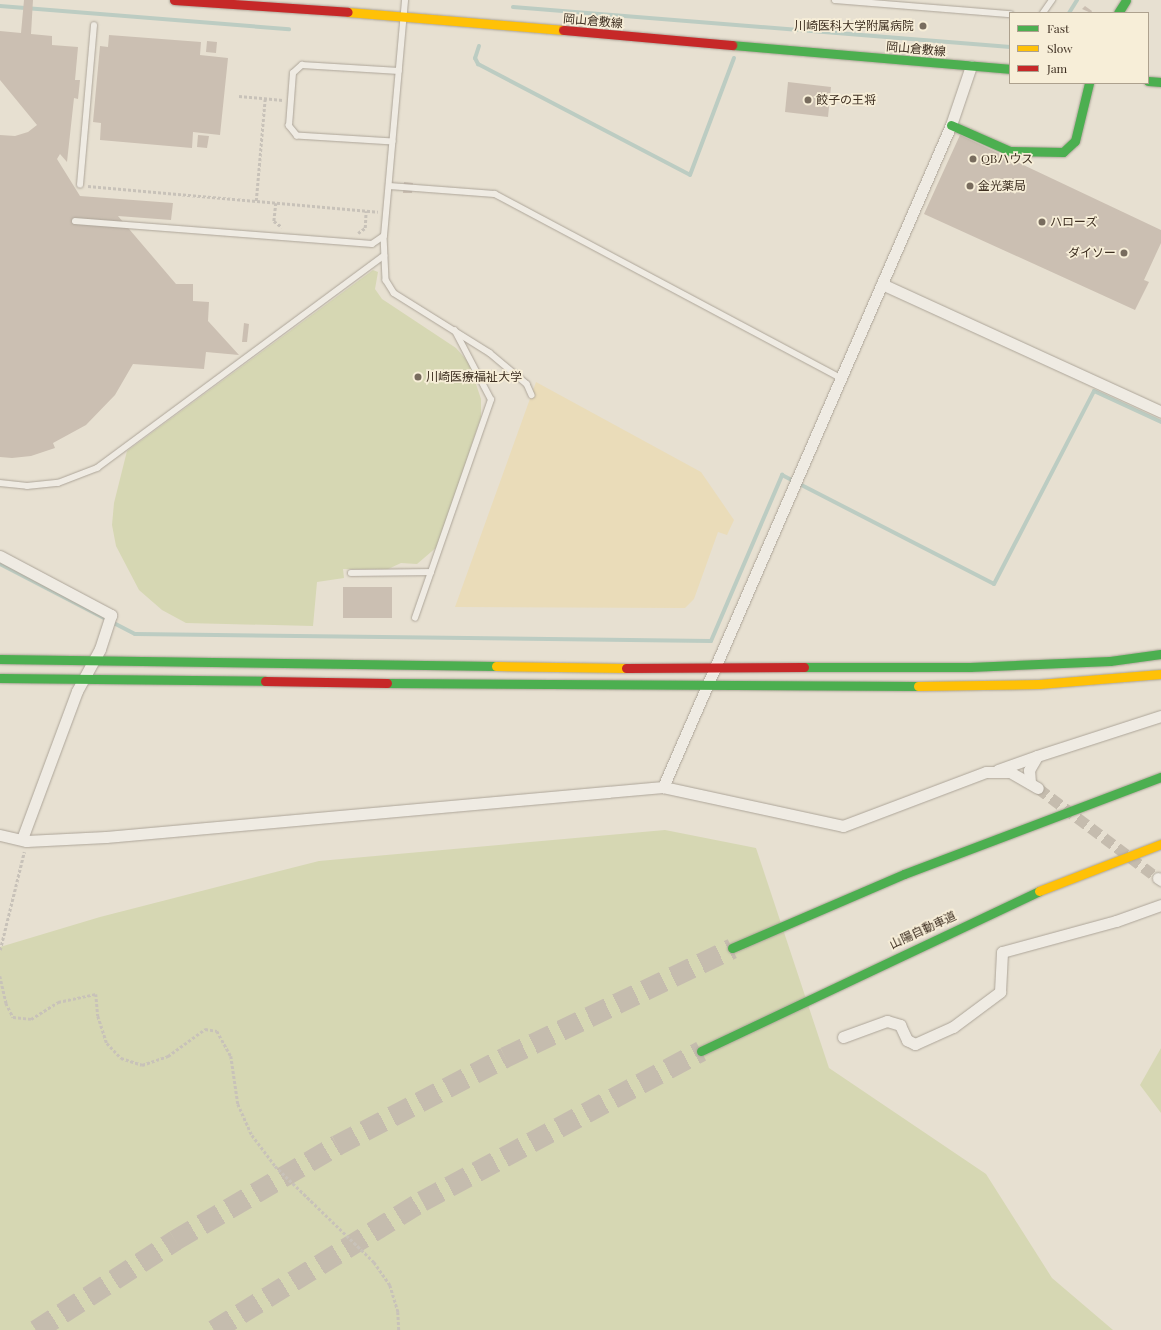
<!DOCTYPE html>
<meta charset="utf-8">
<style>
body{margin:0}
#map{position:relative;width:1161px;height:1330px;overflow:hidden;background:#e7e0d1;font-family:"Playfair Display","Noto Sans JP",serif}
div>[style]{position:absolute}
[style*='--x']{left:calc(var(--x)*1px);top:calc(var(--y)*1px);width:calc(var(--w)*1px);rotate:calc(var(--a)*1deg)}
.green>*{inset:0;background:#d6d7b3}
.sand>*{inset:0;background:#eadcb9}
.stream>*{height:4px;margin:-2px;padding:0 2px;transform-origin:2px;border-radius:2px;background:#bcccc2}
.building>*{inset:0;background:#cbbfb2}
.street-tunnel>*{height:11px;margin-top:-5.5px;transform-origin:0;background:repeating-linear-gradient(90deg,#c5bcae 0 11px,transparent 0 16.5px)}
.highway-tunnel>*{height:21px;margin-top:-10.5px;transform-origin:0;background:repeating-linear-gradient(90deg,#c5bcae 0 21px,transparent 0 31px)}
.path>*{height:2.5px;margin-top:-1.25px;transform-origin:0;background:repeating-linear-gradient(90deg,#c8c2b9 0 3px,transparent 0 5px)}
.roads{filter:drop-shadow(0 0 1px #ada599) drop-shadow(0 0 1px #ada599)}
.lane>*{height:5.5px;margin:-2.75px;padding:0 2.75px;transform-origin:2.75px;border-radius:2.75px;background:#efebe3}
.street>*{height:11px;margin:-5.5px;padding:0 5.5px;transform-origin:5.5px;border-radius:5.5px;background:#efebe3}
.fast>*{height:9px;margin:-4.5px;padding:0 4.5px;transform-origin:4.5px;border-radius:4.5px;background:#4caf50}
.slow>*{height:9px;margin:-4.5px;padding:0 4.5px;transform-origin:4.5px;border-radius:4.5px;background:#ffc107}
.jam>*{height:9px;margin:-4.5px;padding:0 4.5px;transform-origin:4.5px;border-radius:4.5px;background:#c62828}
.dots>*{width:11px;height:11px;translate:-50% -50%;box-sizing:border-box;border:2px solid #f7eed8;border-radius:50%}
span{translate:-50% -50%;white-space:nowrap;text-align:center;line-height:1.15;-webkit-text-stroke:3.5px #f7eed8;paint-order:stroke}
.street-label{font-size:12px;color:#3d2e20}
.poi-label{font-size:12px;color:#3d2e20}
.right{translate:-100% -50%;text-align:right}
.left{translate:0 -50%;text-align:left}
.legend{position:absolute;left:1009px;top:12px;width:140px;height:72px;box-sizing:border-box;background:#f7eed8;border:1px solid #ada18e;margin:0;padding:5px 7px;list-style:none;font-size:12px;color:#3d2e20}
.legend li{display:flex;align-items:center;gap:8px;height:20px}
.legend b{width:20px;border:1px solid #ada18e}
</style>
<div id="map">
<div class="green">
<div style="clip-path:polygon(373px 270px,378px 272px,375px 289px,382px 299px,456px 348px,469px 363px,481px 399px,481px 417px,438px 546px,417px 564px,401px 563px,386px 570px,343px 569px,344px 578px,317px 582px,313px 626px,186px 623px,162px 610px,139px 590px,116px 546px,112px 525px,114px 503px,127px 451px)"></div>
<div style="clip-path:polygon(665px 830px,756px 848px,829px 1068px,986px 1174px,1052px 1278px,1113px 1330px,0 1330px,0 947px,100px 917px,319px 861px)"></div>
<div style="clip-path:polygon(1161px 1048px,1161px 1113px,1140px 1085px)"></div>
</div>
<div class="sand">
<div style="clip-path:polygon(536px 382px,701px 472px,734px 520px,727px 535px,718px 532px,694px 599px,685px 608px,455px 607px)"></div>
</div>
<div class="stream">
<div style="--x:0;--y:6;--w:290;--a:4.6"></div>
<div style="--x:513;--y:7;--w:499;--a:4.6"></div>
<div style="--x:1069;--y:13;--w:15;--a:-58"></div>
<div style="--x:479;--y:46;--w:13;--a:108"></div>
<div style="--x:475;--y:58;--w:7;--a:63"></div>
<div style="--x:478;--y:64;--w:239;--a:27.6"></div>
<div style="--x:690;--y:175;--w:125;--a:-69.4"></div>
<div style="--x:0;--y:564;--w:152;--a:27.4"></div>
<div style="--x:135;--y:634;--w:576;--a:0.7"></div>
<div style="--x:711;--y:641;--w:181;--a:-66.8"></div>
<div style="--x:782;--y:475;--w:238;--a:27.2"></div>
<div style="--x:994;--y:584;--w:217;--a:-62.6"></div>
<div style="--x:1094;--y:391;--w:74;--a:24.8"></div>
</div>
<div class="building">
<div style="clip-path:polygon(24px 0,33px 0,31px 34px,52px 36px,52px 45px,78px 47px,75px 80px,80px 80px,78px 99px,74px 98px,67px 162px,60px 154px,57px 159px,80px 196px,173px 203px,171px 220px,118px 216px,176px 284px,193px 284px,193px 301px,209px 302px,208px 321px,239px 355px,206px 352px,204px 369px,133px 364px,115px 395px,86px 425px,53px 443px,55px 448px,31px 456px,12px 458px,0 457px,0 135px,15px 136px,28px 132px,37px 125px,0 80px,0 31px,21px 33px)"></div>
<div style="clip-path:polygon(1085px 6px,1092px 11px,1091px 13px,1082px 9px)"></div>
<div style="clip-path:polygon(109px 35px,201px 42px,200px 55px,228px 58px,220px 135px,193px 132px,192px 148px,100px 140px,101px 123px,93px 122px,100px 46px,108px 47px)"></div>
<div style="clip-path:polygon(207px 41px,217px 42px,216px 53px,206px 52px)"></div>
<div style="clip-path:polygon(788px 82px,831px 87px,828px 117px,785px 112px)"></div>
<div style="clip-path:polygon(198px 135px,209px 136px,207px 148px,197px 147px)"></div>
<div style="clip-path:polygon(960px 135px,1161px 230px,1161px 243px,1144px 280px,1149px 282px,1135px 310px,924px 214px)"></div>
<div style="clip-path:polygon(404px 182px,413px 183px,412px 193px,403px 193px)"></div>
<div style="clip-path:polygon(244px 323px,249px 324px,247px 342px,242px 342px)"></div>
<div style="clip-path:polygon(343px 587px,392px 587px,392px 618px,343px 618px)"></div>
</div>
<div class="street-tunnel">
<div style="--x:1038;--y:788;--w:150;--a:36.9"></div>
</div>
<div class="highway-tunnel">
<div style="--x:36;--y:1330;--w:166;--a:-32.9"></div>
<div style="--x:175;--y:1240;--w:188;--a:-30.4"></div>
<div style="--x:337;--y:1145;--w:190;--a:-27.6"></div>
<div style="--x:505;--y:1057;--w:252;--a:-25.6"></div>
<div style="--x:214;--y:1330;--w:245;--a:-31.8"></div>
<div style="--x:422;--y:1201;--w:317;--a:-28.3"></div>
</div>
<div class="path">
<div style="--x:239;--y:96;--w:44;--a:5.2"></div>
<div style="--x:88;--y:186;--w:291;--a:5.1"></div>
<div style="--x:256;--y:201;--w:102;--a:-85"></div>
<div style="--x:276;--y:203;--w:18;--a:96"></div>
<div style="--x:274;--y:221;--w:10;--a:37"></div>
<div style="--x:358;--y:233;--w:9;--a:-36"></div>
<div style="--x:365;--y:228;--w:17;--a:-87"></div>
<div style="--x:0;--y:950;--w:101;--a:-76.2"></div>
<div style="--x:0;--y:976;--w:28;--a:77"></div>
<div style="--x:6;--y:1003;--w:16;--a:63"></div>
<div style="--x:13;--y:1017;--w:18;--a:6"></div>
<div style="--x:31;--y:1019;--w:32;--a:-32"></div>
<div style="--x:58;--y:1002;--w:39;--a:-12"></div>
<div style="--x:96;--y:994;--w:22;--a:85"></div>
<div style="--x:98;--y:1016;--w:28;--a:72"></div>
<div style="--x:107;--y:1043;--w:21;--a:47"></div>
<div style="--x:121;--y:1058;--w:22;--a:18"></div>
<div style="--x:142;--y:1065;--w:28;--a:-19"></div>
<div style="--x:168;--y:1056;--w:46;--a:-36.1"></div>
<div style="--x:205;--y:1029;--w:12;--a:9"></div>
<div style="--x:217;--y:1031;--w:29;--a:61"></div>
<div style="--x:231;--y:1056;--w:49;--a:81.7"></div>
<div style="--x:238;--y:1104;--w:34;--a:66"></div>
<div style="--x:252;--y:1135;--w:39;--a:53"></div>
<div style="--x:275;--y:1166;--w:138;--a:44.1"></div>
<div style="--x:374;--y:1262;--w:28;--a:55"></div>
<div style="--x:390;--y:1285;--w:28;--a:73"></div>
<div style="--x:398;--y:1312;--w:18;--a:87"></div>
</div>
<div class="roads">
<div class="lane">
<div style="--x:835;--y:0;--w:176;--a:4.6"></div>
<div style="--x:1043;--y:13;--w:16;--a:-55"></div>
<div style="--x:393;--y:142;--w:96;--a:-176.4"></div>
<div style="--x:297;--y:136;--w:13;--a:-129"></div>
<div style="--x:289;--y:126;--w:53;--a:-85.7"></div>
<div style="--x:293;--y:73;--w:12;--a:-42"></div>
<div style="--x:302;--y:65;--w:97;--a:3.5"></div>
<div style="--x:80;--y:185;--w:160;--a:-85"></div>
<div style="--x:389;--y:186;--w:106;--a:4.3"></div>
<div style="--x:495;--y:194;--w:392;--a:28"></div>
<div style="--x:75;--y:221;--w:298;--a:4.4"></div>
<div style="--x:372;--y:244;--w:14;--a:-34"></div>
<div style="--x:384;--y:236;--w:237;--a:-84.9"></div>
<div style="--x:384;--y:236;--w:44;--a:87.4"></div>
<div style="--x:386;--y:280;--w:15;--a:58"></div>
<div style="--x:394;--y:293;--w:113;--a:32"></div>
<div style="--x:490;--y:353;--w:48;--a:40"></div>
<div style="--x:527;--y:384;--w:12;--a:66"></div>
<div style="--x:0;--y:483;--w:27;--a:6"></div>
<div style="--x:27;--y:486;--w:31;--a:-6"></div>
<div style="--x:58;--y:483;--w:42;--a:-21"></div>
<div style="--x:97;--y:468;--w:357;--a:-36.5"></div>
<div style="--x:351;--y:573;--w:80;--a:-0.7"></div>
<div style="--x:415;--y:618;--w:231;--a:-70.8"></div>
<div style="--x:491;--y:400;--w:78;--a:-117.6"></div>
</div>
<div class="street">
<div style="--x:882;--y:284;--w:307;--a:24.6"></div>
<div style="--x:0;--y:556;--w:126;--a:28"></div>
<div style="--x:111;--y:615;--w:36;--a:108"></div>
<div style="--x:100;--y:649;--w:48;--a:118.7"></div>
<div style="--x:77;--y:691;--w:158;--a:110.4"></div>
<div style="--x:998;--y:770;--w:41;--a:-19.7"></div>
<div style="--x:1030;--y:783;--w:13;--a:-94"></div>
<div style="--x:1029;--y:770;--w:16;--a:-60"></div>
<div style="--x:1037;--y:756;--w:130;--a:-17.9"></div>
<div style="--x:663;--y:787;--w:722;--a:-66.49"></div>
<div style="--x:951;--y:125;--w:62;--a:-71.3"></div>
<div style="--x:0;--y:835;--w:27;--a:13"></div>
<div style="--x:26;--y:841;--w:80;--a:-2.9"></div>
<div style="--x:106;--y:837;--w:559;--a:-5.13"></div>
<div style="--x:663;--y:787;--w:184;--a:12.2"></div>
<div style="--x:843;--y:826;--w:153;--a:-20.7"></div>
<div style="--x:986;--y:772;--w:24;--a:0"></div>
<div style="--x:1010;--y:772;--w:32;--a:30"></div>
<div style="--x:1158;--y:878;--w:4;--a:34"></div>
<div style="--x:843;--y:1037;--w:47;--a:-20"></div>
<div style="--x:887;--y:1021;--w:14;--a:17"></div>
<div style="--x:900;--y:1025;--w:17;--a:65"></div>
<div style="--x:907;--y:1040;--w:9;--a:27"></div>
<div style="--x:915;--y:1044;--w:42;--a:-24.1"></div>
<div style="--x:953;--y:1027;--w:59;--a:-36.7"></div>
<div style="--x:1000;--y:992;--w:40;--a:-87.1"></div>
<div style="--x:1002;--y:952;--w:118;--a:-15.2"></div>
<div style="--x:1116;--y:921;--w:48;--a:-19.6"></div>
</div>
<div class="fast">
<div style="--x:1118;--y:13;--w:15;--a:-58"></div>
<div style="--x:732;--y:45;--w:279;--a:4.9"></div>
<div style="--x:1148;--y:81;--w:13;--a:4"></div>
<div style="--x:951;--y:125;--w:64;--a:23.8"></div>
<div style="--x:1010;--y:151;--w:53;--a:1.1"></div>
<div style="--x:1063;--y:152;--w:16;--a:-43"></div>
<div style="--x:1075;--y:141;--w:60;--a:-76.4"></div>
<div style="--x:0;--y:659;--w:496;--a:0.8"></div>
<div style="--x:804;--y:667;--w:166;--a:0"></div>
<div style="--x:970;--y:667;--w:140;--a:-2.5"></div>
<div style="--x:1110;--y:661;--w:51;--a:-7.8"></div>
<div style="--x:0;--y:678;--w:265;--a:0.6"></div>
<div style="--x:387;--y:683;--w:531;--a:0.32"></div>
<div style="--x:732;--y:948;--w:187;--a:-23.3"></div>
<div style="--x:904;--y:874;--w:275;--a:-20.7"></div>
<div style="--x:701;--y:1051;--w:374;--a:-25.3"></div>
</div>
<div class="slow">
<div style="--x:348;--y:12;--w:216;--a:4.8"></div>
<div style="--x:496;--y:666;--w:130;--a:0.9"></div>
<div style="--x:918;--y:686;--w:121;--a:-0.9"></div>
<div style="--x:1039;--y:684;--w:122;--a:-4.7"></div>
<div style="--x:1039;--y:891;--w:131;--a:-21.1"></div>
</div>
<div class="jam">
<div style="--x:174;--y:0;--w:174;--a:3.9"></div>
<div style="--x:563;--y:30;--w:170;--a:5.1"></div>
<div style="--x:626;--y:668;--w:178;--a:-0.3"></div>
<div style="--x:265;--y:681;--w:122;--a:0.9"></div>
</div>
</div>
<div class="dots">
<div style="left:923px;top:26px;background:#786c5e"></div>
<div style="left:808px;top:100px;background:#786c5e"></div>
<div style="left:973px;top:159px;background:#786c5e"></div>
<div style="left:970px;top:186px;background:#786c5e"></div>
<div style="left:1042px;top:222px;background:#786c5e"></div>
<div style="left:1124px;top:253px;background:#786c5e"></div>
<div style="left:418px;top:377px;background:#786c5e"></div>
</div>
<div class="street-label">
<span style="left:593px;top:21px;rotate:5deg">岡山倉敷線</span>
<span style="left:916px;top:49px;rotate:5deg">岡山倉敷線</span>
<span style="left:923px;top:930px;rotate:-25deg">山陽自動車道</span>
</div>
<div class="poi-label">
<span class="right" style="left:914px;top:26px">川崎医科大学附属病院</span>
<span class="left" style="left:816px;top:100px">餃子の王将</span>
<span class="left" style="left:981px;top:159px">QBハウス</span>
<span class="left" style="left:978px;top:186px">金光薬局</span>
<span class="left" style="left:1050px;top:222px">ハローズ</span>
<span class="right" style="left:1116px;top:253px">ダイソー</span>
<span class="left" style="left:426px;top:377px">川崎医療福祉大学</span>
</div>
<ul class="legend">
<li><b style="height:5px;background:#4caf50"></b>Fast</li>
<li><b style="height:5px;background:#ffc107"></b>Slow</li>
<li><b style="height:5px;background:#c62828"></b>Jam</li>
</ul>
</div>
